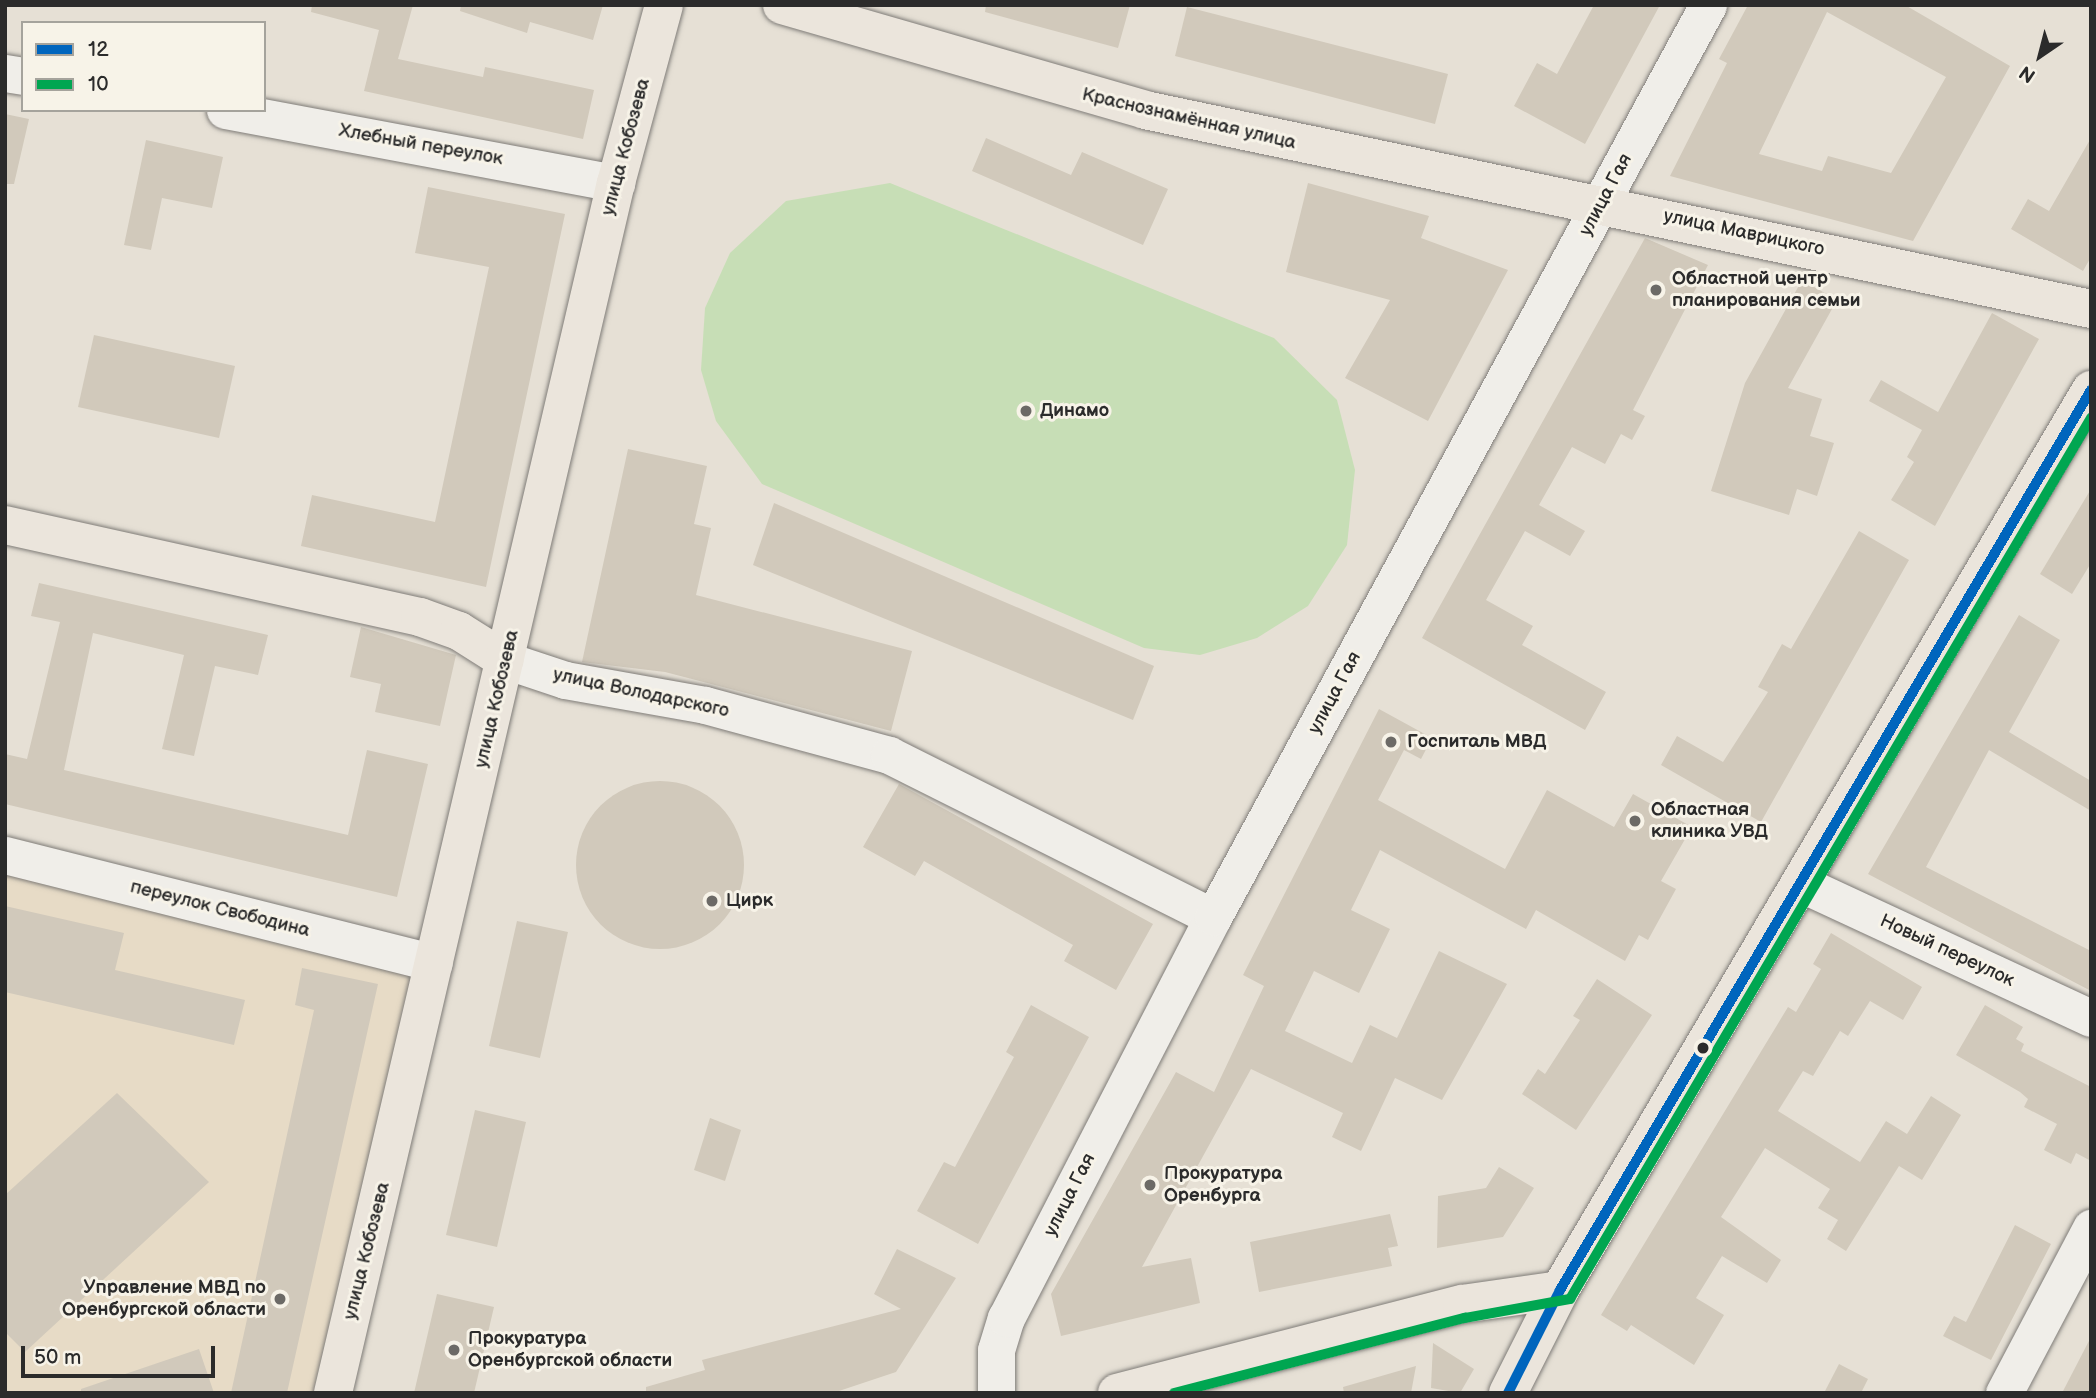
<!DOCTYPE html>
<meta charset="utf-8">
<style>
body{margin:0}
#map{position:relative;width:2096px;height:1398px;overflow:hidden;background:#e6e0d5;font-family:"Balsamiq Sans",sans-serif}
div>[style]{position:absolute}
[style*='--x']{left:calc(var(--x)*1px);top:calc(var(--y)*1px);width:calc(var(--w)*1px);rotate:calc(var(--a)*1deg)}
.built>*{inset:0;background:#e7dbc6}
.green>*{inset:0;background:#c7deb6}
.building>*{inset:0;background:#d1c9bb}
.round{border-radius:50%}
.roads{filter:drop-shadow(0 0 2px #7f7c78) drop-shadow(0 0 2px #7f7c78)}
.minor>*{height:37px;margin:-18.5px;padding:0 18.5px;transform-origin:18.5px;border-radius:18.5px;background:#f0eee9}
.major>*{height:38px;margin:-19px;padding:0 19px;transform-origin:19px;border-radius:19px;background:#ebe5dc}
.bus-1>*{height:10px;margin:-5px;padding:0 5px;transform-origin:5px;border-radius:5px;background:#0065bd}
.bus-2>*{height:10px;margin:-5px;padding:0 5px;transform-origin:5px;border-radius:5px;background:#00a651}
.dots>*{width:19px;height:19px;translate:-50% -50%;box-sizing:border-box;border:4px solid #f7f3e8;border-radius:50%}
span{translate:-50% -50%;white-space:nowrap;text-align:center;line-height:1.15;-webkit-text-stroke:6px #f7f3e8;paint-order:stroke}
.street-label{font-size:19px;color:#2b2b2b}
.poi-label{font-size:19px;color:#2b2b2b;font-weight:700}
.left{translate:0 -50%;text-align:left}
.right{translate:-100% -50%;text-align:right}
.frame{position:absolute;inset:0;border:7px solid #2b2b2b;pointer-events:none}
.legend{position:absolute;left:21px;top:21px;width:245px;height:91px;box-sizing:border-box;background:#f7f3e8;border:2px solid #a5a39c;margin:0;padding:9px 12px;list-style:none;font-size:21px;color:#2b2b2b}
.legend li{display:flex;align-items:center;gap:14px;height:35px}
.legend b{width:35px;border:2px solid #a5a39c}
.north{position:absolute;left:2005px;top:21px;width:70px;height:70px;-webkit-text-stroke:5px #f7f3e8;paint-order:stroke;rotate:215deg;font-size:19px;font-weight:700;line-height:28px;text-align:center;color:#2b2b2b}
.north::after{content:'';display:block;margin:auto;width:24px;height:32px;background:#2b2b2b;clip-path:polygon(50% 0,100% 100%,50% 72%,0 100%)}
.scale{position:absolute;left:21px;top:1346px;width:194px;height:32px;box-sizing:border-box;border:4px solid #2b2b2b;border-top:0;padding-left:9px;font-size:21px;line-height:24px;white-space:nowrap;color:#2b2b2b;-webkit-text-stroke:5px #f7f3e8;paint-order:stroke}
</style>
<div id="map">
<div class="built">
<div style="clip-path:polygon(5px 872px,412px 971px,313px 1393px,5px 1393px)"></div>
</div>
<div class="green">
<div style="clip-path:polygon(890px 183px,1274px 338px,1337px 400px,1355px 470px,1347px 545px,1308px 606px,1257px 638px,1200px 655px,1144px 648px,762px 484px,716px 421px,701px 370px,705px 308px,730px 253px,786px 201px)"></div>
</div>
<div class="building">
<div style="clip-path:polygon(312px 5px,413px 5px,398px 59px,483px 77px,485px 67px,594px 90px,583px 139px,364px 91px,379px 30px,311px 12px)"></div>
<div style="clip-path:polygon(461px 5px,603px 5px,593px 40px,530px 22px,527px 33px,460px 11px)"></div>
<div style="clip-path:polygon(986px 5px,1130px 5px,1118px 48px,985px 12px)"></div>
<div style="clip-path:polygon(1594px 5px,1660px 5px,1585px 144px,1514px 106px,1537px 63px,1557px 74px)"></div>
<div style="clip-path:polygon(evenodd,1748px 5px,1905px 5px,2010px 66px,1913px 241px,1670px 176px,1727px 63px,1719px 59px,1748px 5px,1827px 12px,1946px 77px,1891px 173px,1828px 156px,1822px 171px,1759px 154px,1827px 12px)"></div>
<div style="clip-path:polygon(1187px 7px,1448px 74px,1435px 124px,1175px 56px)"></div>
<div style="clip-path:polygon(5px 114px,29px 119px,14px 184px,5px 184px)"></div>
<div style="clip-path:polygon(986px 138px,1071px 175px,1082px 152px,1168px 189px,1143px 245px,972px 171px)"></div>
<div style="clip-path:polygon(2091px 138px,2091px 257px,2083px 271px,2011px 229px,2028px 199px,2049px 211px)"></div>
<div style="clip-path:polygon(146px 140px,223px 157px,212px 208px,162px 198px,151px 250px,124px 245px)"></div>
<div style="clip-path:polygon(1308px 183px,1429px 216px,1421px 238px,1508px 270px,1428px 421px,1345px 378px,1390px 300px,1286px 272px)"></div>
<div style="clip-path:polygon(428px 187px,565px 214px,486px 587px,301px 546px,312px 495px,435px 522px,489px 267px,415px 253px)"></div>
<div style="clip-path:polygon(1645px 238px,1708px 265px,1633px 410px,1645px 416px,1632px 440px,1621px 434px,1605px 464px,1572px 447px,1539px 505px,1585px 531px,1570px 556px,1525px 531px,1486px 600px,1533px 626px,1522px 645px,1606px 692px,1585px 730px,1422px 638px)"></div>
<div style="clip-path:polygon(1802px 280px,1837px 300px,1788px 388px,1822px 399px,1810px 436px,1834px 443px,1817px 496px,1797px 489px,1789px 515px,1711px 491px,1745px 383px)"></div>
<div style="clip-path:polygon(1992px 313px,2039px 339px,1935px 526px,1891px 500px,1914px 462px,1907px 457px,1922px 430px,1869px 401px,1881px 380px,1938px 412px)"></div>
<div style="clip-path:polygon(94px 335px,235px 366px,219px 438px,78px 407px)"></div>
<div style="clip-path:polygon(628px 449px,707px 466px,694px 524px,711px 528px,696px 595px,912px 651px,891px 731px,665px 672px,582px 662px)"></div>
<div style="clip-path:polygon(2091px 489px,2091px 563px,2072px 594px,2040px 574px)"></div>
<div style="clip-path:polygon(774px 503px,1154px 666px,1133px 720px,753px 565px)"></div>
<div style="clip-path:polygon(1859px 531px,1909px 560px,1761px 822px,1661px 765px,1677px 736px,1723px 762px,1768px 692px,1758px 687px,1782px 644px,1791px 649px)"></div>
<div style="clip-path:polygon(39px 583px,268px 635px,258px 675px,215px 666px,194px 756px,162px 749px,184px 655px,93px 633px,64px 770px,348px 835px,367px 750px,428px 764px,397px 897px,5px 804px,5px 754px,27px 759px,60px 622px,31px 616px)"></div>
<div style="clip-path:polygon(2019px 615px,2060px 640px,2009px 732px,2091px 781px,2091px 811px,1989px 750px,1926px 867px,2091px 951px,2091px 991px,1868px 874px)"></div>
<div style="clip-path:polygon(361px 627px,456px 655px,440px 726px,375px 712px,381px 684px,350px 677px)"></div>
<div style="clip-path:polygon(1379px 709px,1432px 738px,1421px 759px,1404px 750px,1378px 800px,1505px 869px,1547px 790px,1614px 827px,1633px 794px,1692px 827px,1661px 881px,1676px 889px,1648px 940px,1639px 935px,1625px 961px,1536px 910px,1526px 929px,1380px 850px,1351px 910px,1390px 929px,1359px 993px,1314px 971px,1285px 1031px,1352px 1063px,1370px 1025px,1397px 1038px,1439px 951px,1507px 984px,1442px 1100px,1395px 1078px,1361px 1151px,1332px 1137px,1343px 1113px,1251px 1069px,1142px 1267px,1191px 1258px,1200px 1303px,1061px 1336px,1051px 1294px,1176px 1072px,1214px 1092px,1264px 986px,1243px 975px)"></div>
<div class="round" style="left:576px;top:781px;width:168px;height:168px"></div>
<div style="clip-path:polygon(899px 784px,1153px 924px,1116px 990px,1064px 961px,1073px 945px,924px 861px,915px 876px,863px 847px)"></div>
<div style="clip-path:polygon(5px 906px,124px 933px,115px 970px,245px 1000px,234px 1045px,5px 992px)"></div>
<div style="clip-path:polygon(517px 921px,568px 932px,540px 1058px,489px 1046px)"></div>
<div style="clip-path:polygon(1831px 933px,1922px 987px,1903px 1020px,1870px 1001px,1848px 1036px,1840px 1031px,1813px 1076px,1803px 1071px,1778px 1111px,1860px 1162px,1886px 1121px,1907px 1134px,1931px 1096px,1961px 1115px,1922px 1180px,1899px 1166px,1846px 1251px,1827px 1239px,1838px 1220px,1818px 1208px,1830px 1189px,1765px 1148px,1721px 1217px,1781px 1260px,1767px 1283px,1722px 1256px,1696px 1298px,1724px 1315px,1694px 1365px,1631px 1325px,1627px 1331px,1601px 1315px,1788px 1007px,1796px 1012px,1821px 969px,1813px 964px)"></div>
<div style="clip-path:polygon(302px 968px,378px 984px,287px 1393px,231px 1393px,314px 1010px,295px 1005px)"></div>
<div style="clip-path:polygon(1597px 979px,1652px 1015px,1576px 1130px,1522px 1094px,1538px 1069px,1545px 1074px,1580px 1020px,1573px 1016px)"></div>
<div style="clip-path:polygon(1031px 1005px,1089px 1037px,978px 1244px,917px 1211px,944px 1162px,955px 1167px,1014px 1057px,1006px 1052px)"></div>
<div style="clip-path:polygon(1985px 1005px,2023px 1027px,2016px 1039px,2024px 1044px,2021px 1051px,2091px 1087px,2091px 1161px,2076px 1153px,2071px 1164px,2044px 1150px,2057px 1124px,2024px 1107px,2028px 1099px,2020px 1092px,1956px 1055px)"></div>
<div style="clip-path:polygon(117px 1093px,209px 1182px,25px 1352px,5px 1332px,5px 1195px)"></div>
<div style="clip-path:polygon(475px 1110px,526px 1122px,497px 1247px,446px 1235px)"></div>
<div style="clip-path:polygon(710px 1118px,741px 1130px,725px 1181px,694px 1170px)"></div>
<div style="clip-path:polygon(1499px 1167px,1534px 1188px,1503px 1237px,1437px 1248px,1438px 1196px,1486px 1188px)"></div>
<div style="clip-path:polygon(1390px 1214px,1398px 1246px,1388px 1248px,1392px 1266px,1259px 1292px,1250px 1242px)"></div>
<div style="clip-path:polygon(2015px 1225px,2051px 1244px,1991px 1360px,1943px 1336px,1954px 1316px,1966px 1322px)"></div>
<div style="clip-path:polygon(897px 1249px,956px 1278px,896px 1372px,833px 1393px,646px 1393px,646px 1387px,705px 1370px,702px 1360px,901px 1309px,874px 1294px)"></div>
<div style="clip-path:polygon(437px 1294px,494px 1307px,474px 1393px,414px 1393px)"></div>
<div style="clip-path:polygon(2091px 1337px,2091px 1393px,2062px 1393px)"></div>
<div style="clip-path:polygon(1433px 1343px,1474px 1369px,1460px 1393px,1431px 1388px)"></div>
<div style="clip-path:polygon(199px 1349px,214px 1393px,81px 1393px,81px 1389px)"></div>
<div style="clip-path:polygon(1839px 1364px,1868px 1379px,1861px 1393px,1824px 1393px)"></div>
<div style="clip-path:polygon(1416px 1366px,1411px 1393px,1344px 1393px,1343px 1387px)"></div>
</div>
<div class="roads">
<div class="minor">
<div style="--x:5;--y:73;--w:18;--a:9"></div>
<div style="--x:225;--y:110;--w:398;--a:10.6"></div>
<div style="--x:505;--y:660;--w:63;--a:18.4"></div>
<div style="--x:565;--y:680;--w:142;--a:10.1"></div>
<div style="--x:705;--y:705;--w:191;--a:15.2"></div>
<div style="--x:889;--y:755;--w:362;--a:26.6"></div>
<div style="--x:5;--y:855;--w:442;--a:14.1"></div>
<div style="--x:1804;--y:885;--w:316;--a:24.9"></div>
<div style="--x:996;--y:1393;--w:43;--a:-90"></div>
<div style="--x:996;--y:1350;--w:34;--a:-73"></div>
<div style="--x:1006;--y:1318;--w:451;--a:-62.7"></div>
<div style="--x:1213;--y:917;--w:1038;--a:-61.51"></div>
<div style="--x:2004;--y:1393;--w:187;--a:-62.2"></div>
</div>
<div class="major">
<div style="--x:782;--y:5;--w:378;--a:16.1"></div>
<div style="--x:1145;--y:110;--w:967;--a:11.88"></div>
<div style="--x:5;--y:525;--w:425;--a:12.5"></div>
<div style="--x:420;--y:617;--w:41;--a:19.7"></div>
<div style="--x:459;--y:631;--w:54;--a:32.2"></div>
<div style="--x:333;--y:1393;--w:1243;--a:-76.84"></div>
<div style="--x:616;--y:183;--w:184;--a:-74.9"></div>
<div style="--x:1117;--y:1393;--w:356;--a:-14.5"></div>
<div style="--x:1462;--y:1304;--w:99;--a:-8.1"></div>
<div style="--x:1508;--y:1393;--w:115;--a:-63.2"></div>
<div style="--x:1560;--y:1290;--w:1045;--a:-59.46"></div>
</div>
</div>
<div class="bus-1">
<div style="--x:1508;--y:1393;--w:115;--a:-63.2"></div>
<div style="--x:1560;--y:1290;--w:1045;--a:-59.46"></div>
</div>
<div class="bus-2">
<div style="--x:1174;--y:1393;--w:301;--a:-14.5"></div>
<div style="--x:1465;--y:1318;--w:107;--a:-10.3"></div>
<div style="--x:1570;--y:1299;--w:1024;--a:-59.4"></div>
</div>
<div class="dots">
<div style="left:1656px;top:290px;background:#6c6a66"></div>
<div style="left:1026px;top:411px;background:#6c6a66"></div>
<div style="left:1391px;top:742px;background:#6c6a66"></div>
<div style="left:1635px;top:821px;background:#6c6a66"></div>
<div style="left:712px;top:901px;background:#6c6a66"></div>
<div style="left:1703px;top:1048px;background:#2b2b2b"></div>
<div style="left:1150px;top:1185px;background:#6c6a66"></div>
<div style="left:280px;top:1299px;background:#6c6a66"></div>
<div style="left:454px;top:1350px;background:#6c6a66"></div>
</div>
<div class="street-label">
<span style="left:1189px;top:119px;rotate:13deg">Краснознамённая улица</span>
<span style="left:421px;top:145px;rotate:10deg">Хлебный переулок</span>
<span style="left:626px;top:147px;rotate:-75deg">улица Кобозева</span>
<span style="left:1606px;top:195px;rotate:-62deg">улица Гая</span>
<span style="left:1744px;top:233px;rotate:12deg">улица Маврицкого</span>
<span style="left:641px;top:693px;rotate:12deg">улица Володарского</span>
<span style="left:1335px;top:693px;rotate:-62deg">улица Гая</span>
<span style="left:497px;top:699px;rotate:-77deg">улица Кобозева</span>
<span style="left:220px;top:909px;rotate:14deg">переулок Свободина</span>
<span style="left:1947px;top:951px;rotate:25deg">Новый переулок</span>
<span style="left:1070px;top:1195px;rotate:-63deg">улица Гая</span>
<span style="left:367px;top:1251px;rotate:-76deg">улица Кобозева</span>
</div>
<div class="poi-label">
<span class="left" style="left:1672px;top:290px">Областной центр<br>планирования семьи</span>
<span class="left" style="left:1040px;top:411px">Динамо</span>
<span class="left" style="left:1407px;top:742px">Госпиталь МВД</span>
<span class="left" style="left:1651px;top:821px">Областная<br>клиника УВД</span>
<span class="left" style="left:726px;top:901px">Цирк</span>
<span class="left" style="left:1164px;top:1185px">Прокуратура<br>Оренбурга</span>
<span class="right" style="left:266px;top:1299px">Управление МВД по<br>Оренбургской области</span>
<span class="left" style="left:468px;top:1350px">Прокуратура<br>Оренбургской области</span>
</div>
<div class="frame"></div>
<ul class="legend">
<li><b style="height:9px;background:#0065bd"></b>12</li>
<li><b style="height:9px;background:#00a651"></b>10</li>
</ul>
<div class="north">N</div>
<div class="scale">50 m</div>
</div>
